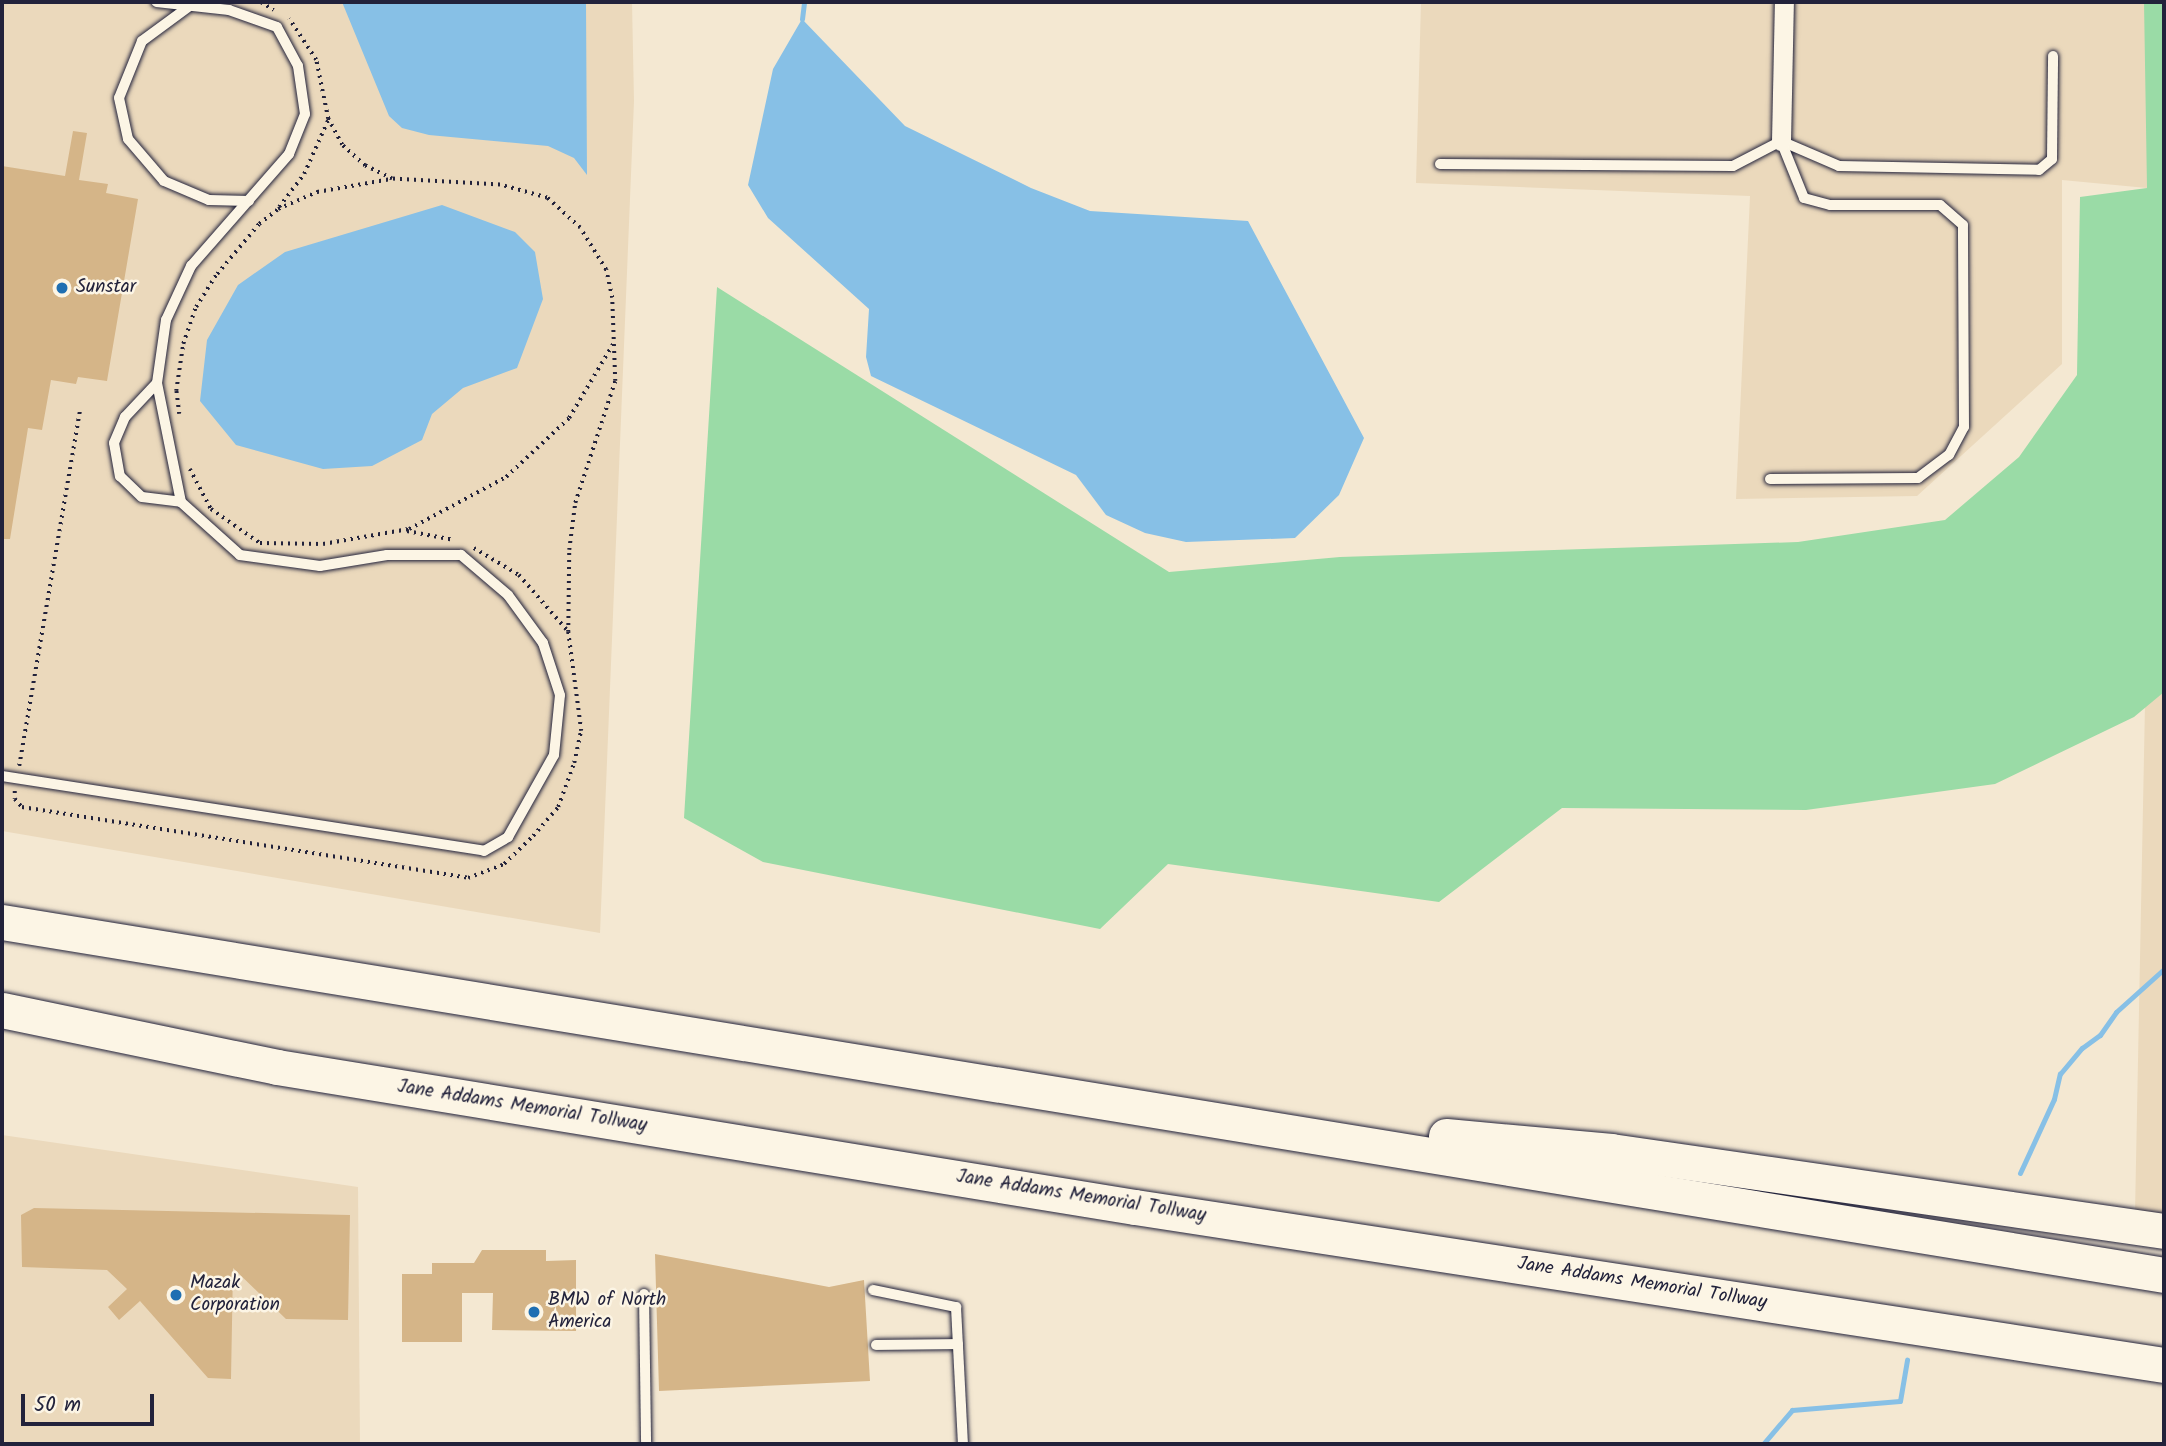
<!DOCTYPE html>
<style>
body{margin:0}
#map{position:relative;width:2166px;height:1446px;overflow:hidden;background:#f4e8d2;font-family:Kalam,sans-serif}
div>[style]{position:absolute}
[style*='--x']{left:calc(var(--x)*1px);top:calc(var(--y)*1px);width:calc(var(--w)*1px);rotate:calc(var(--a)*1deg)}
.built>*{inset:0;background:#ebd9bc}
.green>*{inset:0;background:#9adba6}
.water>*{inset:0;background:#87c0e6}
.stream>*{height:5px;margin:-2.5px;padding:0 2.5px;transform-origin:2.5px;border-radius:2.5px;background:#87c0e6}
.building>*{inset:0;background:#d5b588}
.path>*{height:3.5px;margin-top:-1.75px;transform-origin:0;background:repeating-linear-gradient(90deg,#22223b 0 2px,transparent 0 7px)}
.roads{filter:drop-shadow(0 0 2px #22223b) drop-shadow(0 0 2px #22223b)}
.lane>*{height:10px;margin:-5px;padding:0 5px;transform-origin:5px;border-radius:5px;background:#fcf5e5}
.street>*{height:19px;margin:-9.5px;padding:0 9.5px;transform-origin:9.5px;border-radius:9.5px;background:#fcf5e5}
.highway>*{height:35px;margin:-17.5px;padding:0 17.5px;transform-origin:17.5px;border-radius:17.5px;background:#fcf5e5}
.dots>*{width:19px;height:19px;translate:-50% -50%;box-sizing:border-box;border:4px solid #fcf5e5;border-radius:50%}
span{translate:-50% -50%;white-space:nowrap;text-align:center;line-height:1.15;-webkit-text-stroke:5px #fcf5e5;paint-order:stroke}
.poi-label{font-size:19px;color:#22223b}
.left{translate:0 -50%;text-align:left}
.street-label{font-size:19px;color:#22223b}
.frame{position:absolute;inset:0;border:4px solid #22223b;pointer-events:none}
.scale{position:absolute;left:21px;top:1394px;width:133px;height:32px;box-sizing:border-box;border:4px solid #22223b;border-top:0;padding-left:9px;font-size:21px;line-height:24px;white-space:nowrap;color:#22223b;-webkit-text-stroke:5px #fcf5e5;paint-order:stroke}
</style>
<div id="map">
<div class="built">
<div style="clip-path:polygon(2px 2px,632px 2px,634px 101px,600px 933px,2px 831px)"></div>
<div style="clip-path:polygon(1421px 2px,2164px 2px,2164px 1218px,2135px 1213px,2151px 399px,2147px 188px,2062px 180px,2062px 364px,1917px 496px,1736px 499px,1750px 196px,1416px 183px)"></div>
<div style="clip-path:polygon(2px 1135px,358px 1187px,360px 1444px,2px 1444px)"></div>
</div>
<div class="green">
<div style="clip-path:polygon(2144px 2px,2164px 2px,2164px 692px,2134px 717px,1995px 784px,1806px 810px,1562px 808px,1439px 902px,1168px 864px,1100px 929px,763px 862px,684px 818px,717px 287px,1169px 572px,1340px 557px,1798px 542px,1945px 520px,2019px 457px,2077px 375px,2080px 197px,2147px 188px)"></div>
</div>
<div class="water">
<div style="clip-path:polygon(342px 2px,586px 2px,587px 175px,574px 158px,548px 146px,429px 135px,402px 128px,389px 116px)"></div>
<div style="clip-path:polygon(802px 19px,905px 126px,1031px 188px,1090px 211px,1248px 221px,1364px 438px,1339px 495px,1295px 538px,1186px 542px,1145px 533px,1106px 515px,1076px 475px,871px 376px,866px 357px,869px 309px,768px 218px,748px 185px,773px 69px)"></div>
<div style="clip-path:polygon(442px 205px,515px 232px,535px 252px,543px 299px,517px 368px,463px 388px,432px 414px,422px 440px,372px 466px,323px 469px,236px 445px,200px 401px,207px 340px,238px 285px,285px 252px)"></div>
</div>
<div class="stream">
<div style="--x:802;--y:19;--w:17;--a:-83"></div>
<div style="--x:2020;--y:1173;--w:81;--a:-65.3"></div>
<div style="--x:2054;--y:1099;--w:26;--a:-77"></div>
<div style="--x:2060;--y:1074;--w:34;--a:-50"></div>
<div style="--x:2082;--y:1048;--w:22;--a:-36"></div>
<div style="--x:2100;--y:1035;--w:28;--a:-55"></div>
<div style="--x:2116;--y:1012;--w:64;--a:-41.9"></div>
<div style="--x:1763;--y:1444;--w:45;--a:-49.5"></div>
<div style="--x:1792;--y:1410;--w:108;--a:-4.8"></div>
<div style="--x:1900;--y:1401;--w:42;--a:-80.3"></div>
</div>
<div class="building">
<div style="clip-path:polygon(73px 131px,87px 133px,79px 180px,108px 184px,106px 193px,138px 199px,107px 381px,78px 377px,76px 384px,51px 380px,42px 430px,28px 428px,10px 539px,2px 539px,2px 166px,65px 176px)"></div>
<div style="clip-path:polygon(34px 1208px,350px 1215px,348px 1320px,286px 1319px,233px 1268px,231px 1379px,208px 1378px,140px 1301px,119px 1320px,108px 1307px,127px 1289px,107px 1270px,22px 1267px,21px 1215px)"></div>
<div style="clip-path:polygon(482px 1250px,546px 1250px,546px 1261px,576px 1260px,576px 1331px,492px 1330px,493px 1293px,462px 1293px,462px 1342px,402px 1342px,402px 1274px,432px 1274px,432px 1263px,474px 1263px)"></div>
<div style="clip-path:polygon(655px 1254px,829px 1287px,864px 1280px,870px 1381px,659px 1391px)"></div>
</div>
<div class="path">
<div style="--x:261;--y:2;--w:15;--a:32"></div>
<div style="--x:279;--y:207;--w:41;--a:-52.9"></div>
<div style="--x:304;--y:174;--w:59;--a:-66"></div>
<div style="--x:179;--y:414;--w:23;--a:-97"></div>
<div style="--x:176;--y:391;--w:48;--a:-81.5"></div>
<div style="--x:183;--y:344;--w:39;--a:-71"></div>
<div style="--x:196;--y:307;--w:39;--a:-58"></div>
<div style="--x:217;--y:274;--w:65;--a:-50"></div>
<div style="--x:259;--y:224;--w:24;--a:-38"></div>
<div style="--x:278;--y:209;--w:43;--a:-23.6"></div>
<div style="--x:317;--y:192;--w:75;--a:-10"></div>
<div style="--x:190;--y:469;--w:45;--a:62.3"></div>
<div style="--x:211;--y:509;--w:60;--a:34.8"></div>
<div style="--x:260;--y:543;--w:63;--a:0.9"></div>
<div style="--x:323;--y:544;--w:87;--a:-9.9"></div>
<div style="--x:409;--y:529;--w:110;--a:-28.2"></div>
<div style="--x:506;--y:477;--w:86;--a:-43.1"></div>
<div style="--x:569;--y:418;--w:86;--a:-59.3"></div>
<div style="--x:407;--y:531;--w:48;--a:10.8"></div>
<div style="--x:474;--y:548;--w:52;--a:31"></div>
<div style="--x:519;--y:575;--w:73;--a:48.9"></div>
<div style="--x:19;--y:766;--w:363;--a:-80.3"></div>
<div style="--x:15;--y:791;--w:8;--a:90"></div>
<div style="--x:15;--y:799;--w:11;--a:49"></div>
<div style="--x:22;--y:807;--w:452;--a:9"></div>
<div style="--x:468;--y:878;--w:39;--a:-21"></div>
<div style="--x:504;--y:864;--w:40;--a:-44"></div>
<div style="--x:533;--y:836;--w:38;--a:-49"></div>
<div style="--x:558;--y:807;--w:47;--a:-70"></div>
<div style="--x:574;--y:763;--w:33;--a:-78"></div>
<div style="--x:581;--y:731;--w:100;--a:-97.5"></div>
<div style="--x:568;--y:632;--w:82;--a:-89.3"></div>
<div style="--x:569;--y:550;--w:47;--a:-82.7"></div>
<div style="--x:575;--y:503;--w:128;--a:-71.8"></div>
<div style="--x:615;--y:381;--w:83;--a:-92.1"></div>
<div style="--x:612;--y:298;--w:29;--a:-102"></div>
<div style="--x:606;--y:270;--w:49;--a:-121.8"></div>
<div style="--x:580;--y:228;--w:45;--a:-137.7"></div>
<div style="--x:547;--y:198;--w:49;--a:-164.5"></div>
<div style="--x:500;--y:185;--w:108;--a:-176.8"></div>
<div style="--x:392;--y:179;--w:30;--a:-154"></div>
<div style="--x:365;--y:166;--w:31;--a:-138"></div>
<div style="--x:342;--y:145;--w:30;--a:-118"></div>
<div style="--x:328;--y:119;--w:60;--a:-101.5"></div>
<div style="--x:316;--y:60;--w:49;--a:-123.4"></div>
</div>
<div class="roads">
<div class="lane">
<div style="--x:191;--y:5;--w:61;--a:143.7"></div>
<div style="--x:142;--y:41;--w:61;--a:112"></div>
<div style="--x:119;--y:98;--w:42;--a:77.6"></div>
<div style="--x:128;--y:139;--w:55;--a:49.4"></div>
<div style="--x:164;--y:181;--w:49;--a:22.9"></div>
<div style="--x:209;--y:200;--w:40;--a:1.4"></div>
<div style="--x:1781;--y:141;--w:63;--a:23.3"></div>
<div style="--x:1839;--y:166;--w:200;--a:1.1"></div>
<div style="--x:2039;--y:170;--w:17;--a:-40"></div>
<div style="--x:2052;--y:159;--w:103;--a:-89.4"></div>
<div style="--x:1440;--y:164;--w:293;--a:0.4"></div>
<div style="--x:1733;--y:166;--w:54;--a:-27.5"></div>
<div style="--x:157;--y:383;--w:47;--a:133.3"></div>
<div style="--x:125;--y:417;--w:28;--a:113"></div>
<div style="--x:114;--y:443;--w:34;--a:80"></div>
<div style="--x:120;--y:476;--w:30;--a:44"></div>
<div style="--x:142;--y:497;--w:39;--a:7"></div>
<div style="--x:1770;--y:479;--w:148;--a:-0.4"></div>
<div style="--x:1918;--y:478;--w:39;--a:-37"></div>
<div style="--x:1949;--y:455;--w:32;--a:-62"></div>
<div style="--x:1964;--y:427;--w:202;--a:-90.3"></div>
<div style="--x:1963;--y:225;--w:30;--a:-139"></div>
<div style="--x:1940;--y:205;--w:110;--a:180"></div>
<div style="--x:1830;--y:205;--w:27;--a:-165"></div>
<div style="--x:1804;--y:198;--w:61;--a:-112"></div>
<div style="--x:2;--y:776;--w:488;--a:8.8"></div>
<div style="--x:484;--y:851;--w:28;--a:-30"></div>
<div style="--x:508;--y:837;--w:94;--a:-60.7"></div>
<div style="--x:554;--y:755;--w:60;--a:-84.3"></div>
<div style="--x:560;--y:695;--w:55;--a:-108.1"></div>
<div style="--x:543;--y:643;--w:59;--a:-126.1"></div>
<div style="--x:508;--y:595;--w:62;--a:-139.6"></div>
<div style="--x:461;--y:555;--w:74;--a:180"></div>
<div style="--x:387;--y:555;--w:68;--a:170.7"></div>
<div style="--x:320;--y:566;--w:81;--a:-172.2"></div>
<div style="--x:240;--y:555;--w:79;--a:-138.1"></div>
<div style="--x:181;--y:502;--w:121;--a:-101.4"></div>
<div style="--x:157;--y:383;--w:64;--a:-81.9"></div>
<div style="--x:166;--y:320;--w:60;--a:-65.2"></div>
<div style="--x:191;--y:266;--w:149;--a:-48.8"></div>
<div style="--x:289;--y:154;--w:43;--a:-68.2"></div>
<div style="--x:305;--y:114;--w:49;--a:-98.3"></div>
<div style="--x:298;--y:66;--w:44;--a:-118.3"></div>
<div style="--x:277;--y:27;--w:51;--a:-160.5"></div>
<div style="--x:229;--y:10;--w:73;--a:-173.7"></div>
<div style="--x:873;--y:1290;--w:85;--a:11.6"></div>
<div style="--x:956;--y:1307;--w:137;--a:87.1"></div>
<div style="--x:644;--y:1294;--w:150;--a:89.2"></div>
<div style="--x:876;--y:1345;--w:82;--a:-0.7"></div>
</div>
<div class="street">
<div style="--x:1781;--y:141;--w:139;--a:-88.8"></div>
</div>
<div class="highway">
<div style="--x:2;--y:922;--w:2191;--a:9.27"></div>
<div style="--x:2;--y:1010;--w:281;--a:11.7"></div>
<div style="--x:277;--y:1067;--w:869;--a:9.27"></div>
<div style="--x:1135;--y:1207;--w:1041;--a:8.73"></div>
<div style="--x:1446;--y:1136;--w:166;--a:5.2"></div>
<div style="--x:1611;--y:1151;--w:559;--a:8.23"></div>
</div>
</div>
<div class="dots">
<div style="left:62px;top:288px;background:#1f6fb2"></div>
<div style="left:176px;top:1295px;background:#1f6fb2"></div>
<div style="left:534px;top:1312px;background:#1f6fb2"></div>
</div>
<div class="poi-label">
<span class="left" style="left:76px;top:288px">Sunstar</span>
<span class="left" style="left:190px;top:1295px">Mazak<br>Corporation</span>
<span class="left" style="left:548px;top:1312px">BMW of North<br>America</span>
</div>
<div class="street-label">
<span style="left:522px;top:1107px;rotate:9deg">Jane Addams Memorial Tollway</span>
<span style="left:1081px;top:1197px;rotate:9deg">Jane Addams Memorial Tollway</span>
<span style="left:1642px;top:1284px;rotate:9deg">Jane Addams Memorial Tollway</span>
</div>
<div class="frame"></div>
<div class="scale">50 m</div>
</div>
